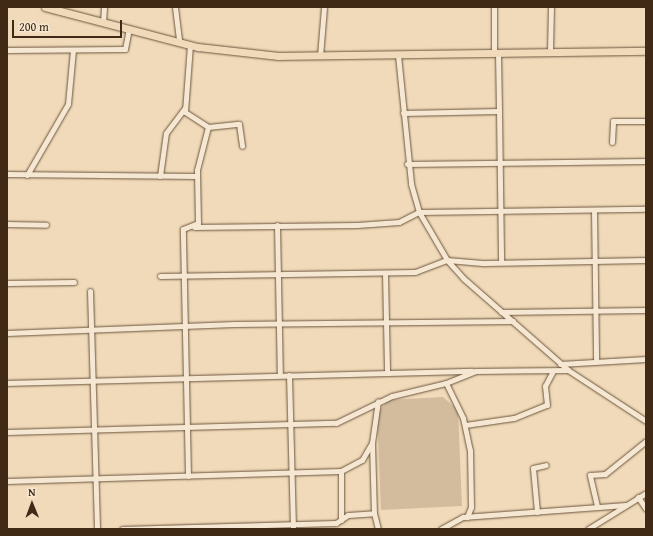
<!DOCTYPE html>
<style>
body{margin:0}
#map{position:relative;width:653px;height:536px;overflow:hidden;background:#f0dab9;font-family:"Gentium Book Plus",serif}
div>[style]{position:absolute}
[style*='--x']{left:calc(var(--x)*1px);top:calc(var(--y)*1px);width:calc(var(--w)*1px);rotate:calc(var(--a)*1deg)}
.green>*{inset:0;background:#d2bc9d}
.roads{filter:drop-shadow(0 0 1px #6c553e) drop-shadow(0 0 1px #6c553e)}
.minor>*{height:5px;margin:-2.5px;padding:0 2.5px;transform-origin:2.5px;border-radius:2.5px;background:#f5e7d2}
.major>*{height:7px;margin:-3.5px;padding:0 3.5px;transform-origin:3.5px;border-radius:3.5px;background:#f0dab9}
span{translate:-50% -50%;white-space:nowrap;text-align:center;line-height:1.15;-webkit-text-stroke:3px #f5e7d2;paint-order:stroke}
.frame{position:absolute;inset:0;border:8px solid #402915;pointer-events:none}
.north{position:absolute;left:12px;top:484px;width:40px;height:40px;-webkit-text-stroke:3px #f5e7d2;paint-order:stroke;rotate:359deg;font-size:11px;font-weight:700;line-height:16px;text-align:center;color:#402915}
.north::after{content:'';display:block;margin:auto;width:14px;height:18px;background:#402915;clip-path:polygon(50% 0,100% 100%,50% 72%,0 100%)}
.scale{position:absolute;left:12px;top:20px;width:110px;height:18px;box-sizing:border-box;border:2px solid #402915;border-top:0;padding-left:5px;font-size:12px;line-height:14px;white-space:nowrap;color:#402915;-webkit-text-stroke:3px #f5e7d2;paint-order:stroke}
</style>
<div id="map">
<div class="green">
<div style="clip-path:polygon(443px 397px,458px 410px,462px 506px,381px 510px,377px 414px,388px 400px)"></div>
</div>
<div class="roads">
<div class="minor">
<div style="--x:175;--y:7;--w:35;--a:83"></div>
<div style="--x:494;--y:7;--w:46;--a:90"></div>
<div style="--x:103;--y:22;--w:15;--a:-86"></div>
<div style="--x:190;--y:45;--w:67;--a:94.3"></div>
<div style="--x:185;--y:112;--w:27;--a:33"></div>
<div style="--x:208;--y:127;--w:31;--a:-6"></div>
<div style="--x:239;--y:124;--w:22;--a:82"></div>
<div style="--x:7;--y:50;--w:118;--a:-0.5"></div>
<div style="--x:125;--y:49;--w:20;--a:-79"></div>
<div style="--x:550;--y:51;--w:44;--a:-88.7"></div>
<div style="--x:498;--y:53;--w:58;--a:89"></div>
<div style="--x:398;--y:55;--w:130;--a:84.2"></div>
<div style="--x:411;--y:184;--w:29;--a:74"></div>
<div style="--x:419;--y:212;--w:56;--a:59.7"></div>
<div style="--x:447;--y:260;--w:24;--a:48"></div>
<div style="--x:463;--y:278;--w:140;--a:41.2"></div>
<div style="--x:568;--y:370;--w:93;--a:33.2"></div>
<div style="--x:320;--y:56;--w:49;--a:-85.3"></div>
<div style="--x:403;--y:113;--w:96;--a:-1.2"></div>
<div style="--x:499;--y:111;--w:151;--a:89.2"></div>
<div style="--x:612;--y:142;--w:21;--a:-87"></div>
<div style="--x:613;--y:121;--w:33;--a:0"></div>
<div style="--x:407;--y:164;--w:239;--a:-0.7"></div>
<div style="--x:7;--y:174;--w:190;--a:0.6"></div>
<div style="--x:27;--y:175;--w:82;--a:-60"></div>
<div style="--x:68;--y:104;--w:54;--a:-84.7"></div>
<div style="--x:160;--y:176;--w:43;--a:-82.1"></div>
<div style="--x:166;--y:133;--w:31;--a:-53"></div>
<div style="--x:594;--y:210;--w:151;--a:89.2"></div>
<div style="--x:7;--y:224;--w:39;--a:1"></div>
<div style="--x:277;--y:225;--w:150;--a:88.9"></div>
<div style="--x:194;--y:227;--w:163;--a:-0.7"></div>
<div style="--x:357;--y:225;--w:42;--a:-4.1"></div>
<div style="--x:399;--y:222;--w:22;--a:-27"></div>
<div style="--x:419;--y:212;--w:227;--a:-0.8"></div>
<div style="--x:385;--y:273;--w:98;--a:88.8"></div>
<div style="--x:160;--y:276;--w:255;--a:-0.9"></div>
<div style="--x:415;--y:272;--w:34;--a:-21"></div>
<div style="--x:447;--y:260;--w:38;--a:5"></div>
<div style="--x:485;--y:263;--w:161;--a:-1.1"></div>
<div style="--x:7;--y:283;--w:67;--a:-0.9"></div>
<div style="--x:90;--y:291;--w:238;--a:88.3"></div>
<div style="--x:501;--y:312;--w:145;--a:-0.8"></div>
<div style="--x:7;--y:333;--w:227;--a:-2.3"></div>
<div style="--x:234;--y:324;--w:279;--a:-0.6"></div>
<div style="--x:560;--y:364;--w:86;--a:-3.3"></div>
<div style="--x:289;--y:375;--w:154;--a:88.5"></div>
<div style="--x:7;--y:383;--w:465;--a:-1.5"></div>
<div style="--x:446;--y:383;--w:39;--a:64"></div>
<div style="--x:463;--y:418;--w:33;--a:78"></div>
<div style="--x:470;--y:450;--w:57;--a:89"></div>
<div style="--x:471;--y:507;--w:11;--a:112"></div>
<div style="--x:465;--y:425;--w:49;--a:-8.1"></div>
<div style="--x:514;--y:418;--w:35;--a:-22"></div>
<div style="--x:547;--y:405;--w:19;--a:-96"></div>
<div style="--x:545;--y:386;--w:17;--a:-62"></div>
<div style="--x:7;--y:432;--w:329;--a:-1.6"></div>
<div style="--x:336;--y:423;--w:62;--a:-25.7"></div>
<div style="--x:392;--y:396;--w:56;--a:-13.5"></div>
<div style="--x:446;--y:383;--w:31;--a:-22"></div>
<div style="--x:475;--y:371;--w:93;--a:-0.6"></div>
<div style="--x:372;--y:443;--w:70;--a:88.4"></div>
<div style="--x:374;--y:513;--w:16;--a:76"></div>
<div style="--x:341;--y:471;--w:49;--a:90"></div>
<div style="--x:188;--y:476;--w:247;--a:-91.2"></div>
<div style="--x:183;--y:229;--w:16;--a:-22"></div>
<div style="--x:198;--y:223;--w:53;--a:-91.1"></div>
<div style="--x:197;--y:170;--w:44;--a:-75.7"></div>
<div style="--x:7;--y:481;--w:334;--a:-1.7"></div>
<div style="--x:341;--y:471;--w:24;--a:-28"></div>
<div style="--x:362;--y:460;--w:20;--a:-60"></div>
<div style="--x:372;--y:443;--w:42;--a:-81.9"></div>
<div style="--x:638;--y:497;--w:14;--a:56"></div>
<div style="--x:597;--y:506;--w:32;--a:-103"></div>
<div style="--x:590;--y:475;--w:15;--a:-4"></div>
<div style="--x:605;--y:474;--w:53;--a:-38.8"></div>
<div style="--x:537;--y:512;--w:44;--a:-95.2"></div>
<div style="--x:533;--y:468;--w:13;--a:-13"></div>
<div style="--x:122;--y:529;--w:214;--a:-1.6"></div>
<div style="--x:336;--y:523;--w:14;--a:-34"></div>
<div style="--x:348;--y:515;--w:26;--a:-4"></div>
<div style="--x:441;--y:529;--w:25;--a:-29"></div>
<div style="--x:463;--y:517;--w:163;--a:-4.2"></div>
<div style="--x:588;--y:529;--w:68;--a:-31.8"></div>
</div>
<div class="major">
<div style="--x:45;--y:7;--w:158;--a:14.7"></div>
<div style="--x:198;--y:47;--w:81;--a:6.4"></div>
<div style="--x:278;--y:56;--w:368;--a:-0.8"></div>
</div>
</div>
<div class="frame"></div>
<div class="north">N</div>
<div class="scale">200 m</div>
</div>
